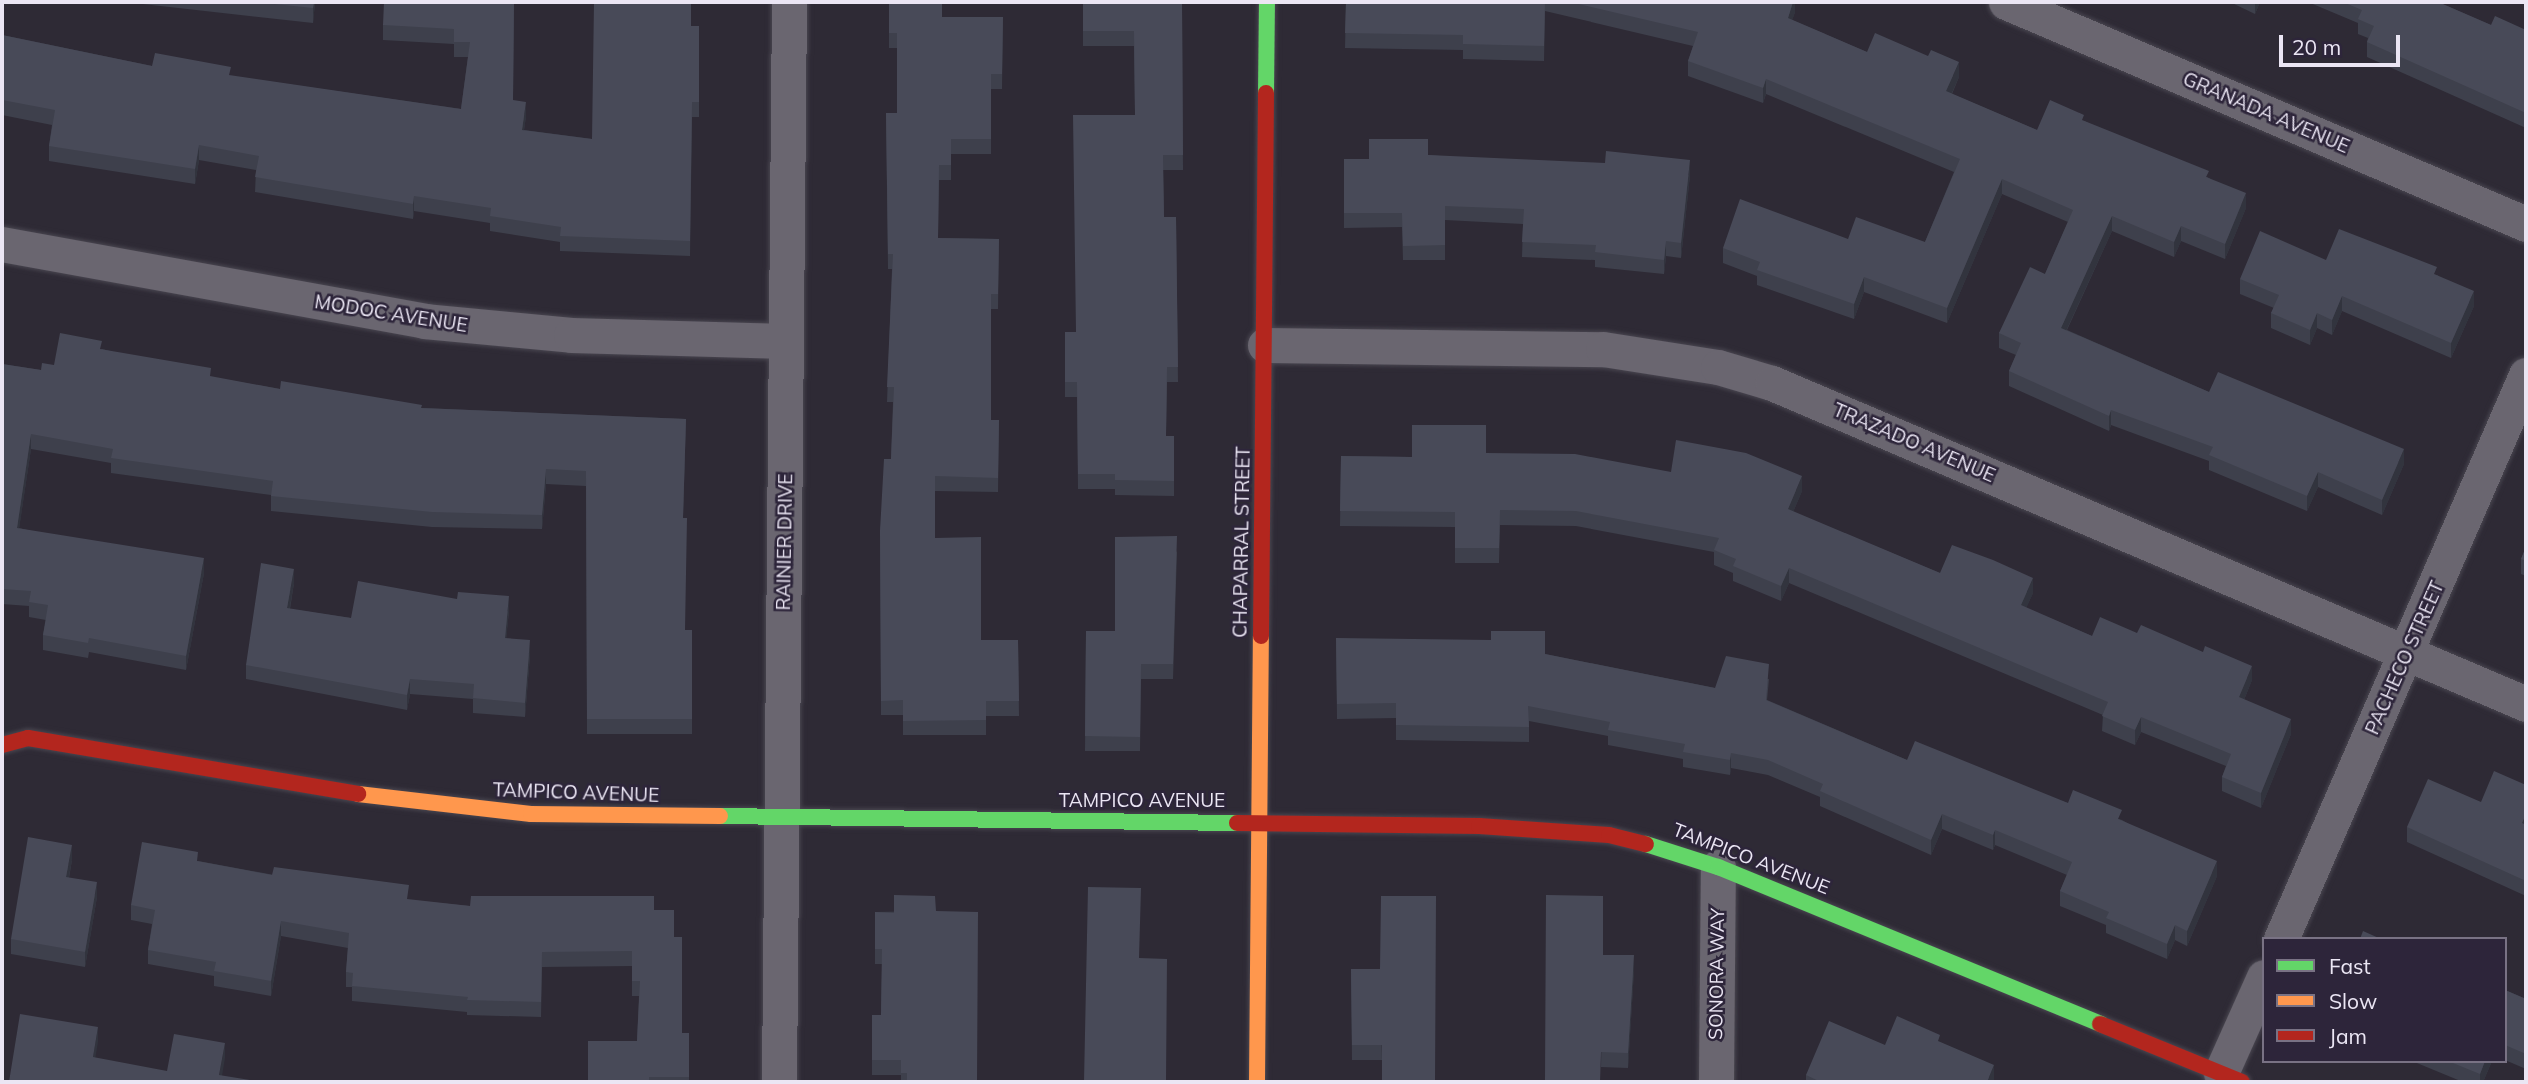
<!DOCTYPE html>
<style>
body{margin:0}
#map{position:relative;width:2528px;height:1084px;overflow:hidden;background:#2e2a35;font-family:Mulish,sans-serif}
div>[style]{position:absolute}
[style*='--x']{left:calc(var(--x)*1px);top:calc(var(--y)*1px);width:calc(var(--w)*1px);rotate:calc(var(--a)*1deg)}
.roads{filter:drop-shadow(0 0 2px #494650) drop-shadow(0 0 2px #494650)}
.street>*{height:35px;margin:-17.5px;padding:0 17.5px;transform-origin:17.5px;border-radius:17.5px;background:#6a6670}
.fast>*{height:16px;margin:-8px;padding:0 8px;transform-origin:8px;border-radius:8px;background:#63d668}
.slow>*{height:16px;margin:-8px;padding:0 8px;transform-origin:8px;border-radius:8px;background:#ff974d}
.jam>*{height:16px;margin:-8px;padding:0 8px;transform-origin:8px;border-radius:8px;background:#b3261e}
.wall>*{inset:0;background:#3e404c}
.shaded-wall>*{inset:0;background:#32343e}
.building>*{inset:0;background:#484a58}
span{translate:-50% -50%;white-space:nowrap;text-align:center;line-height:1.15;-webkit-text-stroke:5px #2d253a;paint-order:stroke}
.street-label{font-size:19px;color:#ebe6f4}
.frame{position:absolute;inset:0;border:4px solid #ebe6f4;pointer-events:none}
.legend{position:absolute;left:2262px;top:937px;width:245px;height:126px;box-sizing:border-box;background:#2d253a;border:2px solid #797284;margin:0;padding:9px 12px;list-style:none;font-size:21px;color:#ebe6f4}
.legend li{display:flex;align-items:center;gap:14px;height:35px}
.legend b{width:35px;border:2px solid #797284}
.scale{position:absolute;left:2279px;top:35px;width:121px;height:32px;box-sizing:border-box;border:4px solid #ebe6f4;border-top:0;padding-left:9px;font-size:21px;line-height:24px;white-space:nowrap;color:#ebe6f4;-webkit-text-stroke:5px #2d253a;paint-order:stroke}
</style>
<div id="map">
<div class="roads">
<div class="street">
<div style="--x:2006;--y:2;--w:565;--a:23.12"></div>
<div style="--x:2;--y:244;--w:429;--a:10.3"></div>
<div style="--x:424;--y:321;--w:148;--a:5.4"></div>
<div style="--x:571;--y:335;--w:215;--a:1.6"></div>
<div style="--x:1265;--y:345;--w:338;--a:0.7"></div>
<div style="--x:1603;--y:349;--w:116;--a:8.9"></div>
<div style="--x:1718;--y:367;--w:56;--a:16.5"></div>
<div style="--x:1772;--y:383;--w:819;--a:23.06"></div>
<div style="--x:2281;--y:939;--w:615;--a:-66.52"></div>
<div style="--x:2221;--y:1073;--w:105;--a:-65.9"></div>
<div style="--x:779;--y:1082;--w:1080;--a:-89.47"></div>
<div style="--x:1716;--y:1082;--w:215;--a:-89.5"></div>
</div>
<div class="fast">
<div style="--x:1266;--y:93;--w:91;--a:-89.4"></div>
<div style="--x:720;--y:816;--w:517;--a:0.78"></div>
<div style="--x:1646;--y:844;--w:76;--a:17.7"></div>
<div style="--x:1718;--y:867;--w:413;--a:22.3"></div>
</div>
<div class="slow">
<div style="--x:358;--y:794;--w:174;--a:6.6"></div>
<div style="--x:531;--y:814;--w:189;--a:0.6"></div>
<div style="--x:1257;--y:1082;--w:446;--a:-89.5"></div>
</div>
<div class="jam">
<div style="--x:1261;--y:636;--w:543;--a:-89.47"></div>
<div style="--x:2;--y:745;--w:27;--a:-15"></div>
<div style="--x:28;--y:738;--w:335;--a:9.6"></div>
<div style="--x:1237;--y:823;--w:242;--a:0.7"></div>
<div style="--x:1479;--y:826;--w:130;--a:4"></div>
<div style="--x:1609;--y:835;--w:38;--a:14"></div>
<div style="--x:2100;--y:1024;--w:153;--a:22.2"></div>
</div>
</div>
<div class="wall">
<div style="clip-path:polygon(125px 2px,315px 2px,313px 23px)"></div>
<div style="clip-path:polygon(514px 2px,513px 100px,526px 116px,524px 130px,592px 139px,691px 26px,699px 41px,699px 117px,692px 117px,690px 256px,560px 251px,560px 242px,490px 231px,490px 223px,414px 211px,413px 219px,255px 192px,256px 170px,199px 160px,195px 184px,49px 161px,49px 146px,52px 125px,2px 115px,2px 35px,152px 66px,231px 76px,461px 109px,468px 57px,454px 57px,454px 44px,383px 40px,383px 25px)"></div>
<div style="clip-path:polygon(889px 2px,942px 17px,1003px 17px,1002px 89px,991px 89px,991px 154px,951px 154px,951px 180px,939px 180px,938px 238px,999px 239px,998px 309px,991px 309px,991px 420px,999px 420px,998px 492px,935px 491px,935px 538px,981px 640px,1018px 640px,1019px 716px,986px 716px,986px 735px,903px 735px,903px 715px,881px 715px,880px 531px,891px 459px,893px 402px,887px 402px,892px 269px,888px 269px,886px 113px,897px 113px,897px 48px,889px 48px)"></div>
<div style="clip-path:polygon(1083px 2px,1182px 2px,1183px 170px,1163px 170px,1164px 217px,1176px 217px,1178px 382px,1167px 382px,1166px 436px,1174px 436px,1174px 496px,1115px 495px,1115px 489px,1078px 489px,1077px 397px,1065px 397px,1065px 332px,1076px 332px,1135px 115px,1134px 46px,1083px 46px)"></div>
<div style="clip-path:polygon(1346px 2px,1795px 2px,1795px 12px,1792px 20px,1867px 52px,1959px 77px,1952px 94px,2037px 130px,2084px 121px,2209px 178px,2246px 208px,2225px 259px,2181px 241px,2174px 257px,2112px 231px,2067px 330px,2209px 392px,2404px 464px,2382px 515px,2318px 487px,2307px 511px,2209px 470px,2209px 461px,2111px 425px,2109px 431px,2009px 386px,2009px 371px,2016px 355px,1999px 348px,1999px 333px,2045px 274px,2068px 222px,2002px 194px,1947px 323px,1864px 292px,1854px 319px,1757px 285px,1757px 276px,1723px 263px,1723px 248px,1848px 239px,1925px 242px,1954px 172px,1766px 94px,1763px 103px,1688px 76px,1688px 61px,1693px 46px,1545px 11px,1544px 61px,1463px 59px,1463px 50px,1345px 48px)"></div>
<div style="clip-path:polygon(2230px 2px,2260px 2px,2255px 14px)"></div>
<div style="clip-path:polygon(2308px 2px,2438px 2px,2491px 25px,2526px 30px,2526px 128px,2367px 57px,2367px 42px,2368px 38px,2358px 34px,2358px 23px)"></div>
<div style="clip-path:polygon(1428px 155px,1690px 175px,1681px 258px,1666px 256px,1664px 274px,1595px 267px,1595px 260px,1522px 257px,1523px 224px,1445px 220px,1445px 260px,1403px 260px,1402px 227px,1344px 228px,1344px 159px,1369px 159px)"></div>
<div style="clip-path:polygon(2326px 260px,2437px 275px,2474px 306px,2451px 358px,2342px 311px,2332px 335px,2317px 328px,2310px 345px,2271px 328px,2271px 313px,2274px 308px,2240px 294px,2240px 279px)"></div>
<div style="clip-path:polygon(102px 349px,211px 377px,280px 389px,422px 408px,686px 419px,683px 518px,685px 630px,692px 630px,692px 734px,587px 734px,586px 486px,546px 484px,542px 529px,432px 527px,271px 511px,271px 495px,111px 473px,111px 463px,31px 449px,19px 528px,204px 573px,186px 670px,89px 652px,88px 658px,43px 650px,43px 635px,46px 620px,29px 617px,29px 606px,2px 604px,2px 364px,41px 370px)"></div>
<div style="clip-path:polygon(1341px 456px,1412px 457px,1671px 472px,1802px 491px,1793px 512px,1940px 573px,2033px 593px,2026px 608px,2092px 636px,2137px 633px,2252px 680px,2244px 700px,2291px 734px,2261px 808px,2222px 791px,2222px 777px,2226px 766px,2141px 732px,2135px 745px,2102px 731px,2103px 715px,1789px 583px,1781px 601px,1733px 581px,1733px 573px,1714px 565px,1714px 552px,1576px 526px,1500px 525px,1499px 563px,1455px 563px,1455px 527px,1340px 526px)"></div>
<div style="clip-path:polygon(2526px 547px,2526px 576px,2521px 574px,2521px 559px)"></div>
<div style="clip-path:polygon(1177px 551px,1173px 679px,1141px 679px,1140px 751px,1085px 751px,1086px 631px,1115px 631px)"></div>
<div style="clip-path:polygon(294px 583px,290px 609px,351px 618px,509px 611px,506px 638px,530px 655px,525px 717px,473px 713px,473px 699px,410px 694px,407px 710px,246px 679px,246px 665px)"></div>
<div style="clip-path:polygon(1336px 638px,1545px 654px,1715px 688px,1769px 679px,1767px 700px,1907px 760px,2068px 803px,2122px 820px,2217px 876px,2187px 946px,2175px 940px,2167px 959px,2106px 933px,2106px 925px,2060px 906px,2060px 891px,2067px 875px,1995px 845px,1993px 850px,1942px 829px,1931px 855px,1820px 806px,1820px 797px,1768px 775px,1731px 768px,1730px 775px,1683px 767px,1683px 759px,1608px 745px,1608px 736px,1529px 721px,1529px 742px,1396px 740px,1396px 718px,1337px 719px)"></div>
<div style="clip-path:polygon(2526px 785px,2526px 896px,2407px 842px,2407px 827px,2481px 802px)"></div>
<div style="clip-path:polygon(72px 860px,69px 878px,97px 897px,85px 967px,11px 954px,11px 939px)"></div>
<div style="clip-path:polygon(198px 861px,409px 900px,470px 906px,654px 910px,674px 937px,682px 1033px,689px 1033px,689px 1082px,588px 1082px,637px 1041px,639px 996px,632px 996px,632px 966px,542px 967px,541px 1017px,467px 1015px,467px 1012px,352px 1001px,352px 987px,346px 987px,346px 972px,348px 948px,281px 936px,271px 996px,214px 986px,214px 976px,148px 964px,148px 950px,152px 924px,131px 920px,131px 905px)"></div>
<div style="clip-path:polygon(936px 911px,977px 1082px,901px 1082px,901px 1075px,872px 1075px,872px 1015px,881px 1015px,882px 964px,875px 964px,875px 912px)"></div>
<div style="clip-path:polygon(1603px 955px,1634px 970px,1628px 1068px,1601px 1067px)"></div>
<div style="clip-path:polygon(1351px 969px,1380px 969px,1382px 1060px,1352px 1060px)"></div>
<div style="clip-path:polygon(2505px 990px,2526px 999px,2526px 1069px,2505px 1060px)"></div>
<div style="clip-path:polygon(1940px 1042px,1994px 1080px,1993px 1082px,1806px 1082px,1806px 1075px,1885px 1045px)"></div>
<div style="clip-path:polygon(2412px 1061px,2492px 1061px,2483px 1082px,2463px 1082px)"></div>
</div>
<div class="shaded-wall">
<div style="clip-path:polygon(314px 2px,315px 2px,313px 23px,313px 8px)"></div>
<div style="clip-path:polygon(1793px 2px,1795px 2px,1795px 12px,1788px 33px,1788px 18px)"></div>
<div style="clip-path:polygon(2255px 2px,2260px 2px,2255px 14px)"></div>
<div style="clip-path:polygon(1959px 62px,1959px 77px,1946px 106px,1946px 91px)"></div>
<div style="clip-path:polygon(1766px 79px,1766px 94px,1763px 103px,1763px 88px)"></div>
<div style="clip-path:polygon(526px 102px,526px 116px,522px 145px,522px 130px)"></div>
<div style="clip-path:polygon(199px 145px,199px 160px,195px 184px,195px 169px)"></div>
<div style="clip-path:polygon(1690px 160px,1690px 175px,1681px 258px,1681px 243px)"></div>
<div style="clip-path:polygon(2002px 179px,2002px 194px,1947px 323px,1947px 308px)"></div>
<div style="clip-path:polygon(2246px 193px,2246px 208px,2225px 259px,2225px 244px)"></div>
<div style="clip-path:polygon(414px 196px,414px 211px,413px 219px,413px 204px)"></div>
<div style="clip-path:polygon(2112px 216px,2112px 231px,2061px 342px,2061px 328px)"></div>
<div style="clip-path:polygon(2181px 226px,2181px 241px,2174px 257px,2174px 242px)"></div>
<div style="clip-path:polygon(1666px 241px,1666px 256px,1664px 274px,1664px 260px)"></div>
<div style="clip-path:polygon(1864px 277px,1864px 292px,1854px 319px,1854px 304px)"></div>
<div style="clip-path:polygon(2474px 291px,2474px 306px,2451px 358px,2451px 343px)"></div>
<div style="clip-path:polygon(2342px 296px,2342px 311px,2332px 335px,2332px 320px)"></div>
<div style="clip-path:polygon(2317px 313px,2317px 328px,2310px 345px,2310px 330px)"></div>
<div style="clip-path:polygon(2111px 410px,2111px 425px,2109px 431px,2109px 416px)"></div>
<div style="clip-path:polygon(31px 434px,31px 449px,17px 543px,17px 528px)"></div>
<div style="clip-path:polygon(2404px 449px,2404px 464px,2382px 515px,2382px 500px)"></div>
<div style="clip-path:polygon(546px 469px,546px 484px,542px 529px,542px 515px)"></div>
<div style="clip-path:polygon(2318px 472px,2318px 487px,2307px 511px,2307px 496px)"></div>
<div style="clip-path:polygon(1802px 476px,1802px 491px,1788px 524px,1788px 509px)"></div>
<div style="clip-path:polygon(204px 558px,204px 573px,186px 670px,186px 656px)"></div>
<div style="clip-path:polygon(1789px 568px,1789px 583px,1781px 601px,1781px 586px)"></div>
<div style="clip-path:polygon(294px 569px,294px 583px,287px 623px,287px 608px)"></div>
<div style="clip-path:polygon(2033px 578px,2033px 593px,2021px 620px,2021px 605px)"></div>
<div style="clip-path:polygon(509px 596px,509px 611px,505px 652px,505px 638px)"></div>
<div style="clip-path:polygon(530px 640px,530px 655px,525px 717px,525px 703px)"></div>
<div style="clip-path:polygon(2252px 666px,2252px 680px,2239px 712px,2239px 697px)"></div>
<div style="clip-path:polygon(410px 679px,410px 694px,407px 710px,407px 695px)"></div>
<div style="clip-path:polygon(2141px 717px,2141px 732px,2135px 745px,2135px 730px)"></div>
<div style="clip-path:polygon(2291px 719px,2291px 734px,2261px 808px,2261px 793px)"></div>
<div style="clip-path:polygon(1731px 753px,1731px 768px,1730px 775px,1730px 760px)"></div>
<div style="clip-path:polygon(1942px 814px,1942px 829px,1931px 855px,1931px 840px)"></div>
<div style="clip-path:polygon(2526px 814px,2526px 828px,2522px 823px)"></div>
<div style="clip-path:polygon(1995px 830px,1995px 845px,1993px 850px,1993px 835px)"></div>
<div style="clip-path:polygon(72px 845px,72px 860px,66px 892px,66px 877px)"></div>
<div style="clip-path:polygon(2217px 861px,2217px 876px,2187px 946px,2187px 931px)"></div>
<div style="clip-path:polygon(97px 882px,97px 897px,85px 967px,85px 952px)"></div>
<div style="clip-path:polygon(281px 921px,281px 936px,271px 996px,271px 981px)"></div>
<div style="clip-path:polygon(2175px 925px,2175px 940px,2167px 959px,2167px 944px)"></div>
<div style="clip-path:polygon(1634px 955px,1634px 970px,1628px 1068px,1628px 1053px)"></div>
<div style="clip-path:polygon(98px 1027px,98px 1042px,93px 1072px,93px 1057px)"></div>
<div style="clip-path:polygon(225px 1043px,225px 1058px,221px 1082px,219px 1075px)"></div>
<div style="clip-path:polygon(2485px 1061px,2492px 1061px,2483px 1082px,2480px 1082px,2480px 1074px)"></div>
<div style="clip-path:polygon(1994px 1065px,1994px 1080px,1993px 1082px,1987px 1082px)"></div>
</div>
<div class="building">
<div style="clip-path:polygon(255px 2px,314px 2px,313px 8px)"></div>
<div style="clip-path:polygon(384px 2px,514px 2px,513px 100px,526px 102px,522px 130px,592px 139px,594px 2px,691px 2px,691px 26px,699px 26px,699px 102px,692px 102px,690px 241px,560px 236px,561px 227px,490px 216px,491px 208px,414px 196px,413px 204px,255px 177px,259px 156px,199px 145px,195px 169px,49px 146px,55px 110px,2px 100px,2px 35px,152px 66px,155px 53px,231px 67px,229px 75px,461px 109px,470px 42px,454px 42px,454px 29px,383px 25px)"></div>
<div style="clip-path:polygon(889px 2px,942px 2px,942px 17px,1003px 17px,1002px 74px,991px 74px,991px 139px,951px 139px,951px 165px,939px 165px,938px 238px,999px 239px,998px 294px,991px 294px,991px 420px,999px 420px,998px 478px,935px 476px,935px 538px,981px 537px,981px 640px,1018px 640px,1019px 701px,986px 701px,986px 720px,903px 721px,903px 700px,881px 701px,880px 531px,884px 459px,891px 459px,894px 387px,887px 387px,893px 254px,888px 254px,886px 113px,897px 113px,897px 33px,889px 33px)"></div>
<div style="clip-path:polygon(1083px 2px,1182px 2px,1183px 155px,1163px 155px,1164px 217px,1176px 217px,1178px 367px,1167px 367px,1166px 436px,1174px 436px,1174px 481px,1115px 480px,1115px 474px,1078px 474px,1077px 382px,1065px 382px,1065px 332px,1076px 332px,1073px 115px,1135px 115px,1134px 31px,1083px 31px)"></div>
<div style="clip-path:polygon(1346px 2px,1545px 2px,1544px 46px,1463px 44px,1463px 35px,1345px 33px)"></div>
<div style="clip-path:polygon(1570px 2px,1793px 2px,1788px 18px,1867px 52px,1875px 33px,1928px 56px,1931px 50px,1959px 62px,1946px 91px,2037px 130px,2050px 100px,2084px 115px,2082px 120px,2209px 171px,2206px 177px,2246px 193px,2225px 244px,2181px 226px,2174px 242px,2112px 216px,2061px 328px,2209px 392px,2218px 372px,2404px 449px,2382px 500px,2318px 472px,2307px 496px,2209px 455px,2213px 447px,2111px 410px,2109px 416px,2009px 371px,2021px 343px,1999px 333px,2030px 267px,2045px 274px,2073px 210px,2002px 179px,1947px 308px,1864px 277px,1854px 304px,1757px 270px,1760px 262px,1723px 248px,1740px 199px,1848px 239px,1856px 217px,1925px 242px,1960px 159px,1766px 79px,1763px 88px,1688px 61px,1698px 32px)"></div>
<div style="clip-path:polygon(2343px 2px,2438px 2px,2491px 25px,2495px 16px,2526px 30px,2526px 113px,2367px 42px,2374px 26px,2358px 19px,2362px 10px)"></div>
<div style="clip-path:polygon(1369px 139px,1428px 139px,1428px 155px,1605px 163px,1606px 151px,1690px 160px,1681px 243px,1666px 241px,1664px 260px,1595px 252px,1596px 245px,1522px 242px,1524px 209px,1445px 206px,1445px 245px,1403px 246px,1402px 213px,1344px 213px,1344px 159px,1369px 159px)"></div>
<div style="clip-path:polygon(2339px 229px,2437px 267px,2434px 274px,2474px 291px,2451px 343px,2342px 296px,2332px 320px,2317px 313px,2310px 330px,2271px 313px,2279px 295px,2240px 279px,2260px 231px,2326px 260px)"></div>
<div style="clip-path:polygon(60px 333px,102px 341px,100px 349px,211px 368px,210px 376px,280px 389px,281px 381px,422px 405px,421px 408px,686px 419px,683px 518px,687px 518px,685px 630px,692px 630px,692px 719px,587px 719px,586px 471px,546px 469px,542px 515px,432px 512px,271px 496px,273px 481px,111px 458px,113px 449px,31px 434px,17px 528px,204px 558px,186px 656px,89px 638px,88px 643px,43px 635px,48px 605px,29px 602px,31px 591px,2px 589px,2px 364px,41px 370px,42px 363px,54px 365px)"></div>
<div style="clip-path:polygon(1412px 425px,1486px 425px,1486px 453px,1575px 454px,1671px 472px,1676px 440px,1746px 453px,1802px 476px,1788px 509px,1940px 573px,1952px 545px,1993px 560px,2033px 578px,2021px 605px,2092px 636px,2100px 617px,2137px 633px,2141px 625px,2203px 652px,2205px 646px,2252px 666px,2239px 697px,2291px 719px,2261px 793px,2222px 777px,2231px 754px,2141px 717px,2135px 730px,2102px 716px,2108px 702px,1789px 568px,1781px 586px,1733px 566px,1736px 559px,1714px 550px,1719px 538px,1576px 511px,1500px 510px,1499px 548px,1455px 548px,1455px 512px,1340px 511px,1341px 456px,1412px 457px)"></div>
<div style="clip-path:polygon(1177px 536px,1173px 664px,1141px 664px,1140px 737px,1085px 736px,1086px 631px,1115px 631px,1115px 537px)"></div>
<div style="clip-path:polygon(2526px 547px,2526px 561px,2521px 559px)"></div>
<div style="clip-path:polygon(261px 563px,294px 569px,287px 608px,351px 618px,358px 581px,457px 599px,458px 592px,509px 596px,505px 638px,530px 640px,525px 703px,473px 698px,474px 684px,410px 679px,407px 695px,246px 665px)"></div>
<div style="clip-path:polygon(1491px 631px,1545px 631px,1545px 654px,1715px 688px,1726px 656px,1769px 664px,1766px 700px,1907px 760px,1915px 741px,2068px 803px,2073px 790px,2122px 810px,2118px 819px,2217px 861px,2187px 931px,2175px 925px,2167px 944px,2106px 918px,2109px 912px,2060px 891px,2072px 862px,1995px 830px,1993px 835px,1942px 814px,1931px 840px,1820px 791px,1823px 784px,1768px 760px,1731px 753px,1730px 760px,1683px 752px,1685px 744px,1608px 730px,1610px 722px,1528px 706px,1529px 727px,1396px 725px,1396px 703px,1337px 704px,1336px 638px,1491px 640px)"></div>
<div style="clip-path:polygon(2494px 771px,2526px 785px,2526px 814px,2522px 823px,2526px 825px,2526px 881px,2407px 827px,2428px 779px,2481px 802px)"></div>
<div style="clip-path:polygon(28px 837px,72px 845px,66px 877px,97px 882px,85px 952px,11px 939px)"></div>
<div style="clip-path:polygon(142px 842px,198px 852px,197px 861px,272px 875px,274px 867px,409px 885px,407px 899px,470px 906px,471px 896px,654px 896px,654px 910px,674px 910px,674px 937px,682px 937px,682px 1033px,689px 1033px,689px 1077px,649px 1077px,649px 1082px,588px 1082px,588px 1041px,637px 1041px,640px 981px,632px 981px,632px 951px,542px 952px,541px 1002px,467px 1000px,468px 997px,352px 986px,353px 973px,346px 972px,349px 933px,281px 921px,271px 981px,214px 971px,216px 962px,148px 950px,155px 910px,131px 905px)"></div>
<div style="clip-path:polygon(1088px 887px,1141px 888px,1139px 958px,1167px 959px,1166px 1082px,1084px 1082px)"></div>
<div style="clip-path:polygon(894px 895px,935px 896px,936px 911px,978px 912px,977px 1082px,907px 1082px,907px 1073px,901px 1073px,901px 1060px,872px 1060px,872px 1015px,881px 1015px,882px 949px,875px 949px,875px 912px,894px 913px)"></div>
<div style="clip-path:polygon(1546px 895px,1603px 896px,1603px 955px,1634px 955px,1628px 1053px,1601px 1052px,1600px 1082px,1545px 1082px)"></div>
<div style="clip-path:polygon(1381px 896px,1436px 896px,1435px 1082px,1382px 1082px,1382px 1045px,1352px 1045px,1351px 969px,1380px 969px)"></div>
<div style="clip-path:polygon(2363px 931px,2381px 939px,2360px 939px)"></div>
<div style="clip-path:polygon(2505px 990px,2526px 999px,2526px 1054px,2505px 1045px)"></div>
<div style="clip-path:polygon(20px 1014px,98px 1027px,93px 1057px,167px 1071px,174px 1034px,225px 1043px,219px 1075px,262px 1082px,9px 1082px)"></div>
<div style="clip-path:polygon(1897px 1016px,1940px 1035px,1938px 1041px,1994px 1065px,1987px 1082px,1821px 1082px,1806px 1075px,1829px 1021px,1885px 1045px)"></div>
<div style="clip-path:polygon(2448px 1061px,2485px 1061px,2480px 1074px)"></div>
</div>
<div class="street-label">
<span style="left:2266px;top:113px;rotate:23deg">GRANADA AVENUE</span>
<span style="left:391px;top:314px;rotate:9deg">MODOC AVENUE</span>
<span style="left:1914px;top:443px;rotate:23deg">TRAZADO AVENUE</span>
<span style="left:785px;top:542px;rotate:-89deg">RAINIER DRIVE</span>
<span style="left:1242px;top:542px;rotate:-89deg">CHAPARRAL STREET</span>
<span style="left:2405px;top:658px;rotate:-66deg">PACHECO STREET</span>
<span style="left:576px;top:793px;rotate:2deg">TAMPICO AVENUE</span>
<span style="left:1142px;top:801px">TAMPICO AVENUE</span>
<span style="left:1751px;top:859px;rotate:21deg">TAMPICO AVENUE</span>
<span style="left:1717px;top:974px;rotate:-89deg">SONORA WAY</span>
</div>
<div class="frame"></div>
<ul class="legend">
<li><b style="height:9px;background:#63d668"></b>Fast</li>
<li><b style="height:9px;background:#ff974d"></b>Slow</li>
<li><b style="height:9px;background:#b3261e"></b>Jam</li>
</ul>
<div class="scale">20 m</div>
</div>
